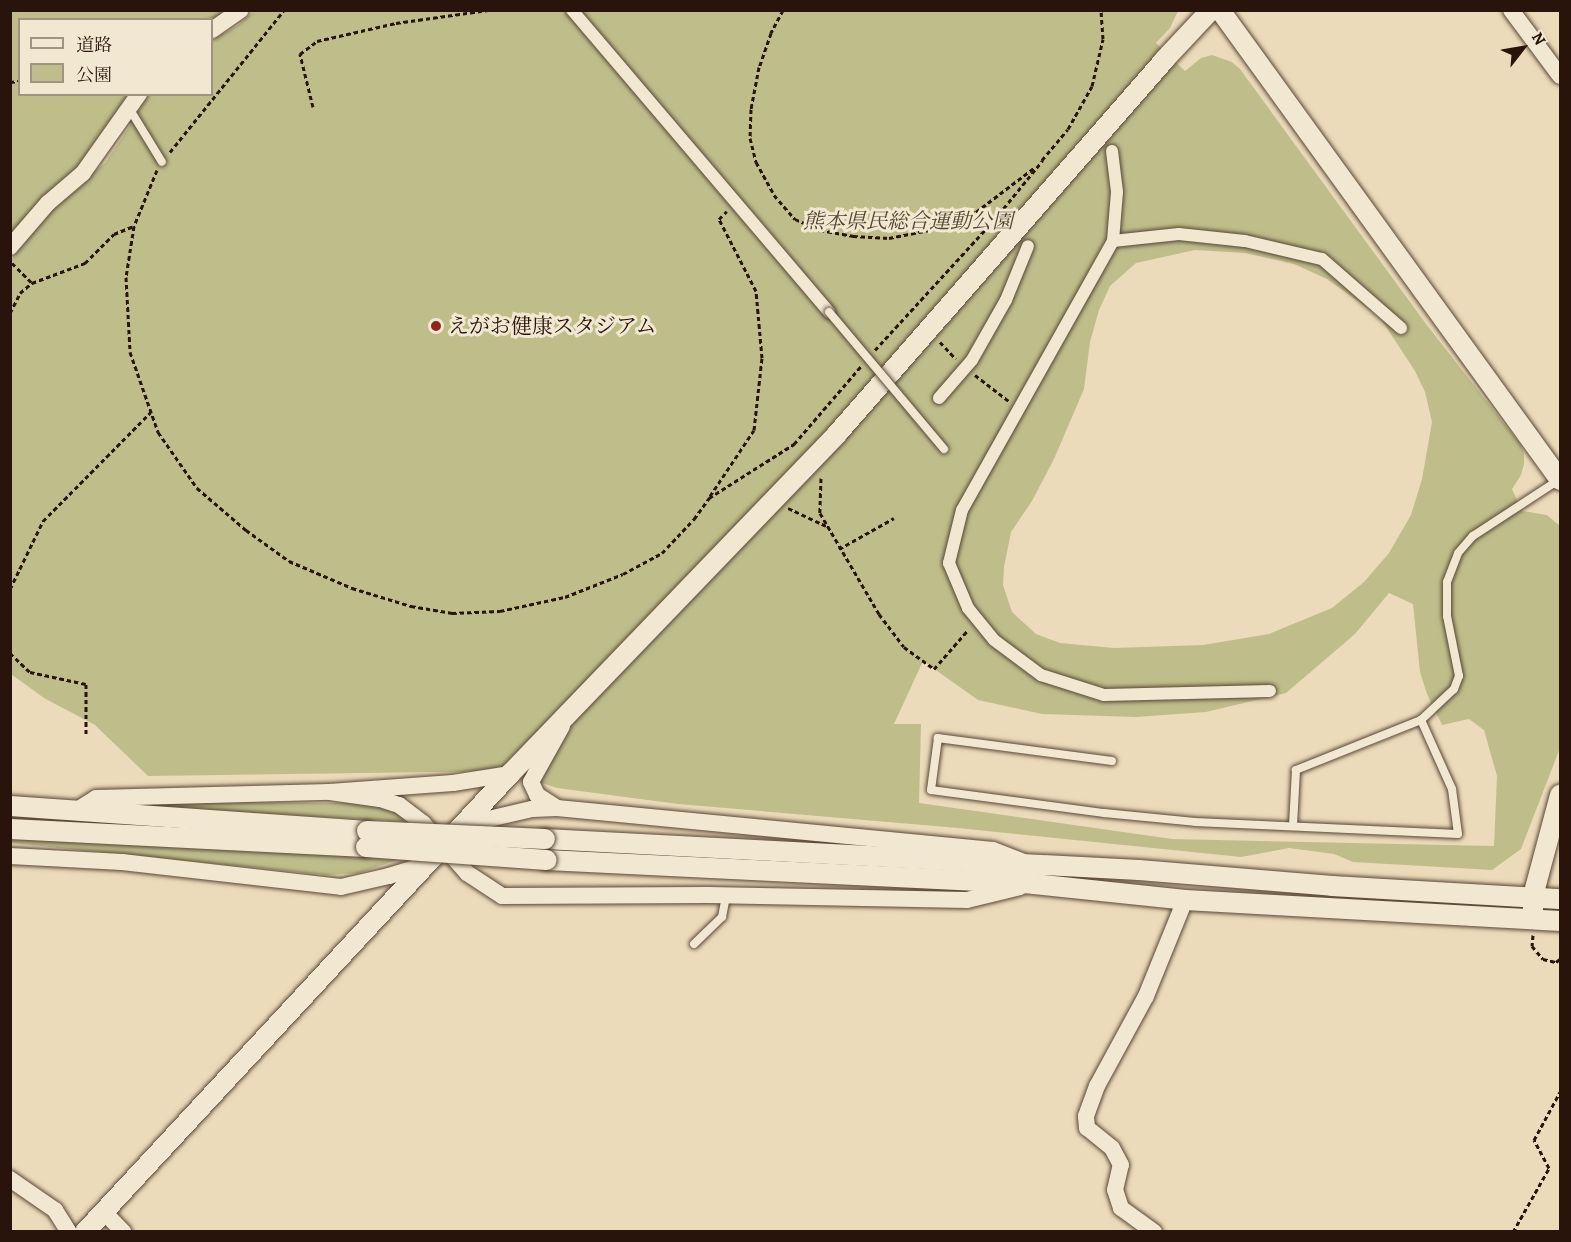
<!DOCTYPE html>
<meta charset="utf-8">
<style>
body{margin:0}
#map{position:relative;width:1571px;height:1242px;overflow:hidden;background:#ebdbba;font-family:Alegreya,"Noto Serif JP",serif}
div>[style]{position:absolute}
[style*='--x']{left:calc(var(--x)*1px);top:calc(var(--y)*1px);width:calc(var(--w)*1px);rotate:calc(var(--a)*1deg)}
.green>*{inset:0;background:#bfbe8b}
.path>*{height:3px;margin-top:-1.5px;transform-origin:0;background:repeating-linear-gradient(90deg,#28140a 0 4.5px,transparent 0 7.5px)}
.roads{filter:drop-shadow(0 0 2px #594636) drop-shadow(0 0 2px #594636)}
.service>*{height:8px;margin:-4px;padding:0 4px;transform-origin:4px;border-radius:4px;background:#f2e8d2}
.pedestrian>*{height:12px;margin:-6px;padding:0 6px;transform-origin:6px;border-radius:6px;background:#f2e8d2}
.minor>*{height:16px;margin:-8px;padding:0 8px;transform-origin:8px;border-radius:8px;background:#f2e8d2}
.tertiary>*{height:20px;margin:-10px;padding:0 10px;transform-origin:10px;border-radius:10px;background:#f2e8d2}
.bridges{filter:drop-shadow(0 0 2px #594636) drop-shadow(0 0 2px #594636)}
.service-bridge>*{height:8px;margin:-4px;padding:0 4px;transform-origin:4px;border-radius:4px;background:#f2e8d2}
.tertiary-bridge>*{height:20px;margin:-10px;padding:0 10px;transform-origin:10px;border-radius:10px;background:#f2e8d2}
.dots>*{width:16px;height:16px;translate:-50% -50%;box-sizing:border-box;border:3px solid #f2e8d2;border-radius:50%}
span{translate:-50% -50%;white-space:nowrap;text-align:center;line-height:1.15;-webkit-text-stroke:6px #f2e8d2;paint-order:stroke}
.park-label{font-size:21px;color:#554731;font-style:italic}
.poi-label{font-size:21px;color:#28140a}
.left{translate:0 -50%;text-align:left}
.frame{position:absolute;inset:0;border:12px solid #28140a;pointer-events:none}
.legend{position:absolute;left:18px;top:18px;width:195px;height:78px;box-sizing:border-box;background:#f2e8d2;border:2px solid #a19382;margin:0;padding:8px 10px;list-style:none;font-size:18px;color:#28140a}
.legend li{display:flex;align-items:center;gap:12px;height:30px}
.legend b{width:30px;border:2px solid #a19382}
.north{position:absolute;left:1493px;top:18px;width:60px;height:60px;-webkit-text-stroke:4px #f2e8d2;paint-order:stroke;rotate:59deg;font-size:16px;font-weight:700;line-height:24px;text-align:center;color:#28140a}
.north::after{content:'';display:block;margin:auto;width:21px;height:27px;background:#28140a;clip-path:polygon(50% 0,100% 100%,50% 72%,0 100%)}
</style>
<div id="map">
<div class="green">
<div style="clip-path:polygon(11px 11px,230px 11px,212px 23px,212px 20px,20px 20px,20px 94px,128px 95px,78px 167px,46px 195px,11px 235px)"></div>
<div style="clip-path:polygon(evenodd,254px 11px,1178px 11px,1170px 28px,1156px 43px,1185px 71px,1201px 58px,1212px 55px,1232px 62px,1240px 69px,1426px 324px,1520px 444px,1524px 454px,1524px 464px,1521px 475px,1512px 489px,1522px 511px,1547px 515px,1560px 526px,1560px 748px,1521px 849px,1492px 870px,1353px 862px,1334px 854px,1289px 848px,1241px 857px,958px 828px,678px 804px,557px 788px,508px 771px,148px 776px,95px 725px,44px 698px,11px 674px,11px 260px,53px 206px,105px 163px,132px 123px,146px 95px,212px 94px,212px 40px,237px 26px,254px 11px,1195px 250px,1245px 253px,1294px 264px,1327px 279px,1379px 316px,1415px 371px,1425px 392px,1432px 422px,1422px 479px,1411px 515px,1389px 553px,1364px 582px,1332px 608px,1269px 634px,1203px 645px,1114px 648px,1060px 643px,1036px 634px,1012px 612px,1003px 585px,1004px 567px,1011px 532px,1032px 501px,1054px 459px,1084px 389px,1090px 342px,1099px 310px,1110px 286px,1136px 263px,1195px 250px,254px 11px,1389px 593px,1413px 604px,1420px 672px,1427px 694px,1442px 725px,1469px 719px,1484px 730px,1497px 776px,1494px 846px,1172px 839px,919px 803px,921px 724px,894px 724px,923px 661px,978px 700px,1042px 714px,1136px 717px,1206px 712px,1286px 693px,1355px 634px,1389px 593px)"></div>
<div style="clip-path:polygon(112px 802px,353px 803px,392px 807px,414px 822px,137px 807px)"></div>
<div style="clip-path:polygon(10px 816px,93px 821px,417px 839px,42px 821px,11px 819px)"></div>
<div style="clip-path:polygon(10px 837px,322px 854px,400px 859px,359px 873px,327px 875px,11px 843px)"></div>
</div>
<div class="path">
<div style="--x:783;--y:10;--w:26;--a:118"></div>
<div style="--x:771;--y:33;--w:36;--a:109"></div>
<div style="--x:759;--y:67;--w:43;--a:100.8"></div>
<div style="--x:751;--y:109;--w:29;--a:92"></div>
<div style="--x:750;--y:138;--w:25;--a:76"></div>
<div style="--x:756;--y:162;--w:38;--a:61"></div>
<div style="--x:774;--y:195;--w:32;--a:49"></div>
<div style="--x:795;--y:219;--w:27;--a:24"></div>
<div style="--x:820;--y:230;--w:34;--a:10"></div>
<div style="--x:853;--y:236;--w:36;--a:3"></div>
<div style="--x:889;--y:238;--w:41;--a:-11.3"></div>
<div style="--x:929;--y:230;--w:50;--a:-21"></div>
<div style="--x:976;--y:212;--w:74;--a:-37.3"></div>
<div style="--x:10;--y:82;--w:10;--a:-6"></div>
<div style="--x:313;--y:107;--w:55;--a:-103.8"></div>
<div style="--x:300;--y:54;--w:21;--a:-37"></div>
<div style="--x:317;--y:41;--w:81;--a:-12.8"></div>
<div style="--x:396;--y:23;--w:93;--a:-8"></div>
<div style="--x:170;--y:152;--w:182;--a:-51.2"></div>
<div style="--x:1042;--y:160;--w:40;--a:-50"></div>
<div style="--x:1068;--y:129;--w:49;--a:-60.8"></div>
<div style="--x:1092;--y:86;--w:48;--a:-76.8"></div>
<div style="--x:1103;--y:39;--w:29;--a:-94"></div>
<div style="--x:157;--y:170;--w:61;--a:112.3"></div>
<div style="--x:134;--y:226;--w:52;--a:98.9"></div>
<div style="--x:126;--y:277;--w:75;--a:86.9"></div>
<div style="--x:130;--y:352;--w:85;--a:70.7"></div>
<div style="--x:158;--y:432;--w:68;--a:55.1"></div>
<div style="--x:197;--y:488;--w:65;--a:40.6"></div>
<div style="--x:246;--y:530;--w:53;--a:35.8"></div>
<div style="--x:289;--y:561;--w:69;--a:23.2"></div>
<div style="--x:352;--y:588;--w:62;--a:17"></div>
<div style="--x:411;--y:606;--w:42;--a:9.7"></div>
<div style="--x:452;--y:613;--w:48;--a:-2.4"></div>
<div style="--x:500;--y:611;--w:66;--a:-12.2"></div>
<div style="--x:565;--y:597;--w:62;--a:-21.6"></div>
<div style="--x:623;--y:574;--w:44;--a:-28.3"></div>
<div style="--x:662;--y:553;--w:47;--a:-46.7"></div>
<div style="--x:694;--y:519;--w:26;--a:-54"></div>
<div style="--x:709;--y:498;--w:101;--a:-32.4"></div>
<div style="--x:794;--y:444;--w:103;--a:-49.3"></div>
<div style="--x:12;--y:263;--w:28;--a:45"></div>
<div style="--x:32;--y:283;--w:57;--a:-20.7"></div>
<div style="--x:85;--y:263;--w:41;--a:-45"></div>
<div style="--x:114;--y:234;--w:22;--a:-22"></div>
<div style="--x:10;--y:313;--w:22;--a:-63"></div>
<div style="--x:20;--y:293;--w:16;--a:-40"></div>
<div style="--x:940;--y:342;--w:23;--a:47"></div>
<div style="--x:875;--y:350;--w:176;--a:-47.5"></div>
<div style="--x:994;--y:220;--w:77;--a:-50.8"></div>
<div style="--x:975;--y:375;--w:44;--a:37.6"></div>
<div style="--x:821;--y:478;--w:35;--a:92"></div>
<div style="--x:820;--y:513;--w:117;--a:59.7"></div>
<div style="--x:879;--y:614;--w:41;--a:52.9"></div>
<div style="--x:904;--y:647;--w:37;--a:36"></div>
<div style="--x:934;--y:669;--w:52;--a:-48.9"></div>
<div style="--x:710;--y:496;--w:79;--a:-56.3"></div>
<div style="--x:754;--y:430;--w:72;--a:-83.7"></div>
<div style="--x:762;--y:358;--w:67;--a:-95.1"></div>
<div style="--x:756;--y:291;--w:81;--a:-117.2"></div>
<div style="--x:719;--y:219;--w:11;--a:-45"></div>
<div style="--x:788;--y:508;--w:42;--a:25.3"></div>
<div style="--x:839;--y:549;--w:63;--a:-29.4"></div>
<div style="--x:10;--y:589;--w:76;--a:-64.1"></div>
<div style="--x:43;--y:521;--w:153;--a:-45.3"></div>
<div style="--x:10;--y:653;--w:28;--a:44"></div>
<div style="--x:30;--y:672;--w:57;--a:12.1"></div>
<div style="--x:86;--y:684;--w:50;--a:90"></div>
<div style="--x:1533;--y:935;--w:11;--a:95"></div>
<div style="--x:1532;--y:946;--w:17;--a:50"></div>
<div style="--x:1543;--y:959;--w:13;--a:13"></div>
<div style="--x:1556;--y:962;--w:5;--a:-37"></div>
<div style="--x:1513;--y:1232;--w:73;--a:-60.6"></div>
<div style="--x:1549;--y:1168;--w:32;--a:-118"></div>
<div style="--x:1534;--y:1140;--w:55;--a:-61.6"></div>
</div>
<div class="roads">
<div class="service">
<div style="--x:129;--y:108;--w:63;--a:58.6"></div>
<div style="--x:1421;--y:720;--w:45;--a:-43.2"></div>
<div style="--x:1454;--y:689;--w:14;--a:-69"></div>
<div style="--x:1459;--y:676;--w:61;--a:-101.3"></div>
<div style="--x:1447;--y:616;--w:34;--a:-90"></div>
<div style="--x:1447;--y:582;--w:31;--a:-69"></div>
<div style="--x:1458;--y:553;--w:23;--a:-49"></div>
<div style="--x:1473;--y:536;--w:104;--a:-33.2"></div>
<div style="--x:1112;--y:761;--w:176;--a:-172.5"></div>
<div style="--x:938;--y:738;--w:52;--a:97.7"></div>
<div style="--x:931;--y:790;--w:175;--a:7.6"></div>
<div style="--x:1104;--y:813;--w:91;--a:5.6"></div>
<div style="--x:1195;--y:822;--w:263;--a:2.6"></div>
<div style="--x:1458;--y:834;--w:45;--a:-97.6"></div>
<div style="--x:1452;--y:789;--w:76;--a:-114.2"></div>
<div style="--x:1421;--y:720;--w:135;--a:158.2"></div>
<div style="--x:1296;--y:770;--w:56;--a:93.1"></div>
<div style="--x:694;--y:944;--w:39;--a:-44"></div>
<div style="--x:722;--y:917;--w:21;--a:-79"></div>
</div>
<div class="pedestrian">
<div style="--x:572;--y:10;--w:397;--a:49.6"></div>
<div style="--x:1112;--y:151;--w:41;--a:83"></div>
<div style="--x:1117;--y:192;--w:49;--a:94.7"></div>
<div style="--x:1113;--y:241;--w:308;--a:119.3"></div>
<div style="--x:962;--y:510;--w:55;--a:103.8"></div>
<div style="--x:949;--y:563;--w:49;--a:67.1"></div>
<div style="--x:968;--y:608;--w:41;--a:50.9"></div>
<div style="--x:994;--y:640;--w:59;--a:36.7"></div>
<div style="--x:1041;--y:675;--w:66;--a:17.6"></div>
<div style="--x:1104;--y:695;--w:166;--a:-1.4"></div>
<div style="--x:1113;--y:241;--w:66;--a:-6.1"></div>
<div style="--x:1179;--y:234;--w:66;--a:6.1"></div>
<div style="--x:1245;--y:241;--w:79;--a:13.2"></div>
<div style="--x:1322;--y:259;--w:105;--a:41.1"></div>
<div style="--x:939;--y:398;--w:50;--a:-49"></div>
<div style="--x:972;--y:360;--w:69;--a:-60.5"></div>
<div style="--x:1006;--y:300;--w:58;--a:-67.8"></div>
</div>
<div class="minor">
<div style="--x:1511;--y:10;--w:82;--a:53.4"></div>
<div style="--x:212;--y:30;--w:35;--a:-35"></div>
<div style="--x:10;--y:247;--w:58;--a:-49.2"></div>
<div style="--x:48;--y:203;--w:46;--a:-40.6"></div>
<div style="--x:83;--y:173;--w:97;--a:-54.7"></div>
<div style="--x:562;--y:726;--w:64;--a:119"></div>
<div style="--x:531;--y:782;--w:14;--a:65"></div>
<div style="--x:537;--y:795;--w:24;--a:33"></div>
<div style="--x:557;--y:808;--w:438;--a:5.5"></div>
<div style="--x:993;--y:850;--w:31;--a:21"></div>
<div style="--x:330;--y:792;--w:50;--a:8"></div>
<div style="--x:380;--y:799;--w:20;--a:18"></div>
<div style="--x:399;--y:805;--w:30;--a:37"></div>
<div style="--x:423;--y:823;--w:67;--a:48.7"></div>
<div style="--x:467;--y:873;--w:42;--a:33.3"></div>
<div style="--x:502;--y:896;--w:206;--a:-0.3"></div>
<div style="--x:708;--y:895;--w:259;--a:1.1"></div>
<div style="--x:967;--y:900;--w:55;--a:-13.8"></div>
<div style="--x:77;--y:810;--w:22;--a:-32"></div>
<div style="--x:96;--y:798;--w:234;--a:-1.5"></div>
<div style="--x:330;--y:792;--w:123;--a:-4.2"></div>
<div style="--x:453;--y:783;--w:58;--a:-9"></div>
<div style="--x:463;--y:825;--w:71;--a:-13.1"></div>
<div style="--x:532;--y:809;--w:25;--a:-2"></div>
<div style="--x:10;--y:856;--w:112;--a:3.1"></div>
<div style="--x:122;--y:862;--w:220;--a:6.5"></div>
<div style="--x:341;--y:887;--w:49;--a:-12.9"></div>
<div style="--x:389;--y:876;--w:41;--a:-17.1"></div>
<div style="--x:10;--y:1179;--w:55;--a:34.6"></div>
<div style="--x:55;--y:1210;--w:26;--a:58"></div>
<div style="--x:104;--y:1212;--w:28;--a:46"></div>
<div style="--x:1154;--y:1232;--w:41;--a:-144"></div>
<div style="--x:1121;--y:1208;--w:19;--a:-108"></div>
<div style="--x:1115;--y:1190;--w:26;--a:-77"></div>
<div style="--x:1121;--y:1165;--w:19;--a:-118"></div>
<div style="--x:1112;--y:1148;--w:32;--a:-141"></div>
<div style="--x:1087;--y:1128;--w:12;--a:-95"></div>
<div style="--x:1086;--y:1116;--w:32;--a:-70"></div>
<div style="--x:1097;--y:1086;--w:102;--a:-61.4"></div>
<div style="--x:1146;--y:996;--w:104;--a:-67.9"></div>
</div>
<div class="tertiary">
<div style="--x:1220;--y:10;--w:580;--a:54.12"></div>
<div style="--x:10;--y:806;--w:358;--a:4"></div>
<div style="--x:10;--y:829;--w:356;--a:2.9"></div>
<div style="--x:545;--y:839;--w:595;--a:2.99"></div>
<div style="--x:1139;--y:870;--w:194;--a:4.7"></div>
<div style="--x:1332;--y:886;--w:228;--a:3.3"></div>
<div style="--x:547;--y:860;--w:488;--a:2.8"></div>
<div style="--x:1034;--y:884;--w:152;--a:6"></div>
<div style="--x:1185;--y:900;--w:376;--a:3.2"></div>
<div style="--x:1533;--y:909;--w:13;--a:-90"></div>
<div style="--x:1533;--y:896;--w:105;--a:-75"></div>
<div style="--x:85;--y:1232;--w:625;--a:-47.14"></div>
<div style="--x:510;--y:774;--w:472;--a:-46.1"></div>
<div style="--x:837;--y:434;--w:497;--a:-48.8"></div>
<div style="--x:1164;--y:60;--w:69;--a:-46.8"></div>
</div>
</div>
<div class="bridges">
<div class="service-bridge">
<div style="--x:829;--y:312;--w:179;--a:50"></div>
</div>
<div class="tertiary-bridge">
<div style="--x:367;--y:831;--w:178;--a:2.6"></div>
<div style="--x:366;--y:847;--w:181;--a:4.1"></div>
</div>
</div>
<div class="dots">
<div style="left:436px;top:326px;background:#8f2418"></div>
</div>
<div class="park-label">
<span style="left:908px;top:221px">熊本県民総合運動公園</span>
</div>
<div class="poi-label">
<span class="left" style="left:448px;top:326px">えがお健康スタジアム</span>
</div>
<div class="frame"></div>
<ul class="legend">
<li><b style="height:8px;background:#f2e8d2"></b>道路</li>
<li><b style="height:16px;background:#bfbe8b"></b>公園</li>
</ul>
<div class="north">N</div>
</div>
